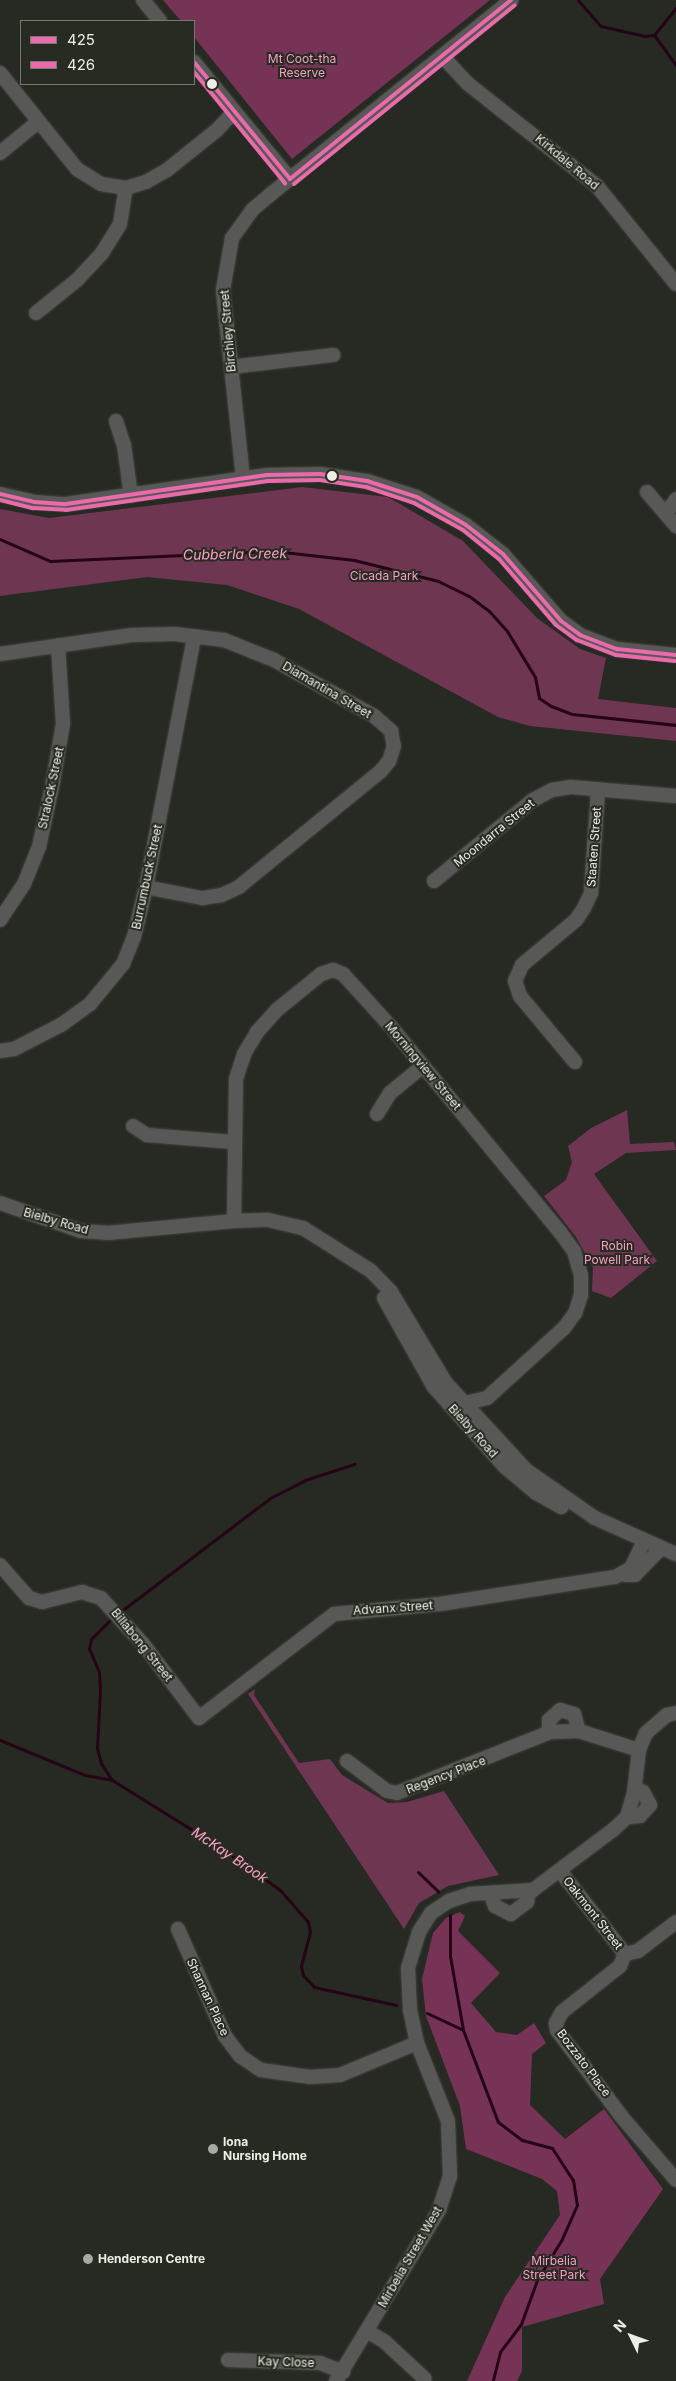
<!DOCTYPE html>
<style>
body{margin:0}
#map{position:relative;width:676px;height:2381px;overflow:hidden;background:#272923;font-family:Inter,sans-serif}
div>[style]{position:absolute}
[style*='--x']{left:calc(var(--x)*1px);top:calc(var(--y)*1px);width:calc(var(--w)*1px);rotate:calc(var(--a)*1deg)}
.green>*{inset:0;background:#6e3651}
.forest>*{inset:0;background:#735}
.stream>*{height:3px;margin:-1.5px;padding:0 1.5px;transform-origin:1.5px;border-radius:1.5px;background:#250415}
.roads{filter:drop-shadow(0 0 1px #444541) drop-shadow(0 0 1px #444541)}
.minor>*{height:14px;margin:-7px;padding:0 7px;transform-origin:7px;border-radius:7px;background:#585956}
.bus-1>*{height:4px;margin:-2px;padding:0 2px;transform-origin:2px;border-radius:2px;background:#eb6aab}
.bus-2>*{height:4px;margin:-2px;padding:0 2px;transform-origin:2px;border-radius:2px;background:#eb6aab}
.dots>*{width:14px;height:14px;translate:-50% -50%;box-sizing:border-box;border:2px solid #282b21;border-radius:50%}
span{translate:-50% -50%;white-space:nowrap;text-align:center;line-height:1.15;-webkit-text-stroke:4px #282b21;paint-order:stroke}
.park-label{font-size:12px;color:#fa9fc9}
.street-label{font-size:12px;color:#eceee8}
.poi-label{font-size:12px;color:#eceee8;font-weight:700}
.left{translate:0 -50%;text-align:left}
.water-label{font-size:14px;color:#fba0c9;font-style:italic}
.legend{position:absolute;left:20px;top:20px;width:175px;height:65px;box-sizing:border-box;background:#282b21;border:1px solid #767971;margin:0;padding:6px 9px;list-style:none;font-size:15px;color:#eceee8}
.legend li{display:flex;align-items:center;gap:10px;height:25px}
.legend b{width:25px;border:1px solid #767971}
.north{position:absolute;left:606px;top:2311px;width:50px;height:50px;-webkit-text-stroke:4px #282b21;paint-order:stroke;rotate:312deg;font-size:14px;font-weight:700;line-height:20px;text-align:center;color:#eceee8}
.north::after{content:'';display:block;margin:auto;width:18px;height:22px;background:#eceee8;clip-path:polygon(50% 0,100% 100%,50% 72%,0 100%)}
</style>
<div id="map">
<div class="green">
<div style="clip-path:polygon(302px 487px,388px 497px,463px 541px,537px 618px,580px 649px,606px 658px,598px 699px,676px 708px,676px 741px,530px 726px,498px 717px,299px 609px,227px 585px,147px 577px,0 596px,0 509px,49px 518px)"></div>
<div style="clip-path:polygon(627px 1110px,630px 1144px,674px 1142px,676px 1150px,626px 1153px,594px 1174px,657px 1261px,611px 1298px,592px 1291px,593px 1268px,576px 1237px,544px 1196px,566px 1180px,572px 1162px,568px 1146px,591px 1128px)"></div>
<div style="clip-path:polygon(255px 1689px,254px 1695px,299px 1763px,330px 1759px,342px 1775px,388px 1803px,407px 1802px,444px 1791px,499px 1875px,448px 1886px,419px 1903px,404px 1929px,248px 1694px)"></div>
</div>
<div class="forest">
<div style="clip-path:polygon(163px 0,490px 0,292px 159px,194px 37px,194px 21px,181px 21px)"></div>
<div style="clip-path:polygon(460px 1912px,465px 1916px,458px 1931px,500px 1973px,471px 2003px,496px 2032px,517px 2035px,534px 2023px,546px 2043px,532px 2054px,530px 2105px,565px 2139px,604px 2109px,663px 2189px,600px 2279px,604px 2304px,522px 2327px,522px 2371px,517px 2381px,467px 2381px,505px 2297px,560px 2215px,557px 2191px,542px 2179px,466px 2149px,460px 2106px,426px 2016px,422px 1979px,433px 1933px,446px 1918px)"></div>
</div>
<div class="stream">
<div style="--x:578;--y:0;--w:35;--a:49"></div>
<div style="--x:601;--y:26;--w:45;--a:12.8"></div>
<div style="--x:645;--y:36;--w:9;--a:-6"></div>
<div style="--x:654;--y:35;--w:35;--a:-51"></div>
<div style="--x:654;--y:35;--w:37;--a:54"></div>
<div style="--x:0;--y:539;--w:55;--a:23.7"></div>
<div style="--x:50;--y:561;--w:224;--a:-2.6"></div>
<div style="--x:274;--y:551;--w:81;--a:6.4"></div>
<div style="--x:354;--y:560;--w:87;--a:14"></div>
<div style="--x:438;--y:581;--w:34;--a:26"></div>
<div style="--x:469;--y:596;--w:25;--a:37"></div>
<div style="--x:489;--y:611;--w:27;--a:48"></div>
<div style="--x:507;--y:631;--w:54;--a:58.7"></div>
<div style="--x:535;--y:677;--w:21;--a:79"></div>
<div style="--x:539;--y:698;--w:14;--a:34"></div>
<div style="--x:551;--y:706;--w:22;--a:21"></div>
<div style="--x:572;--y:714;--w:105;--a:6"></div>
<div style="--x:120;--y:1612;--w:188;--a:-37.2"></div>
<div style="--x:270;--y:1498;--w:39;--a:-27"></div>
<div style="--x:305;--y:1480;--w:52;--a:-18.1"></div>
<div style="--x:0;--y:1740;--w:92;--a:22.4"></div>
<div style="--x:85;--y:1775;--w:27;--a:10"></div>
<div style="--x:112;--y:1780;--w:134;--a:31.9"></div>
<div style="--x:226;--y:1851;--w:67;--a:35.8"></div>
<div style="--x:280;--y:1890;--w:43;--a:48.8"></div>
<div style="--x:308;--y:1922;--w:10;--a:79"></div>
<div style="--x:310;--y:1932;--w:35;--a:105"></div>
<div style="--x:301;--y:1966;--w:9;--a:77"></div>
<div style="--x:303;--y:1975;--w:16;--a:47"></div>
<div style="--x:314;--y:1987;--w:84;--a:12.4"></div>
<div style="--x:112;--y:1780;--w:20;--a:-123"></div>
<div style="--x:101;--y:1763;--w:16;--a:-105"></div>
<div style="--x:97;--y:1748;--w:57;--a:-87"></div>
<div style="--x:100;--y:1691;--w:19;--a:-93"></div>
<div style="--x:99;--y:1672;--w:25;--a:-113"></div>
<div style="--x:89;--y:1649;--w:10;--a:-79"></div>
<div style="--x:91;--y:1639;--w:31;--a:-45"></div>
<div style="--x:418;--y:1872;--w:28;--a:44"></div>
<div style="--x:450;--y:1915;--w:41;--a:90"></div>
<div style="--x:450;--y:1956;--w:75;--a:80"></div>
<div style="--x:463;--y:2030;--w:98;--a:69.2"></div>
<div style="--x:498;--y:2122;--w:30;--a:37"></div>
<div style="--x:522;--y:2140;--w:31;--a:15"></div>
<div style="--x:552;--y:2148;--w:38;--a:57"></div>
<div style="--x:573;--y:2180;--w:25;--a:81"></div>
<div style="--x:577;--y:2205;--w:37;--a:114"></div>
<div style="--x:562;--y:2239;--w:48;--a:121.4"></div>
<div style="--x:537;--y:2280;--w:47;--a:110"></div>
<div style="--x:521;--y:2324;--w:35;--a:127"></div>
<div style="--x:500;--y:2352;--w:30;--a:104"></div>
<div style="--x:427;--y:2013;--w:38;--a:25"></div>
</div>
<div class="roads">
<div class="minor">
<div style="--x:143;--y:0;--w:27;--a:51"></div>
<div style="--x:442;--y:56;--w:37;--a:47"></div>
<div style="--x:467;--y:83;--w:166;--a:38.4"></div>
<div style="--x:597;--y:186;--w:126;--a:51.1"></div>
<div style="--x:194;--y:62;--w:151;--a:50.6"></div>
<div style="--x:0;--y:73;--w:123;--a:51.3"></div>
<div style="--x:77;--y:169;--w:28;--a:32"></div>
<div style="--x:101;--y:184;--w:25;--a:9"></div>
<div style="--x:126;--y:188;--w:21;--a:-17"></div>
<div style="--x:146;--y:182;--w:24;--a:-30"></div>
<div style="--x:167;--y:170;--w:64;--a:-38.7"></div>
<div style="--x:217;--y:130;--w:25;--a:-47"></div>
<div style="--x:0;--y:153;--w:49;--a:-39.2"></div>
<div style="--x:36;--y:313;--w:53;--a:-38.8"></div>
<div style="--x:77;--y:280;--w:37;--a:-47"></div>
<div style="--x:102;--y:253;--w:34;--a:-58"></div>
<div style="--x:120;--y:224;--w:36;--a:-81"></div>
<div style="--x:231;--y:367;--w:103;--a:-6.7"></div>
<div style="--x:116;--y:421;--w:25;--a:72"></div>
<div style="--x:124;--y:445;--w:51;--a:82.2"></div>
<div style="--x:243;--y:478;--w:189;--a:-96.1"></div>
<div style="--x:223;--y:290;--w:53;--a:-80.2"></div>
<div style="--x:232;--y:238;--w:34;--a:-54"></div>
<div style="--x:252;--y:210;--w:25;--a:-40"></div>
<div style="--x:271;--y:194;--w:309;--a:-38.9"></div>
<div style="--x:647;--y:492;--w:45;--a:49.5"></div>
<div style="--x:0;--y:494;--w:35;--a:13"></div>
<div style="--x:34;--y:502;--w:32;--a:4"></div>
<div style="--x:66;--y:504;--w:203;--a:-8.2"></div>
<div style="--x:267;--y:475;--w:53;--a:-1.1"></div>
<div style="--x:320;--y:474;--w:48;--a:8.5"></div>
<div style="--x:367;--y:481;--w:52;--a:17.7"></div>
<div style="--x:417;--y:497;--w:56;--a:29.7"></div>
<div style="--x:466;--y:525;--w:47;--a:38.1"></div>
<div style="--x:503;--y:554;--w:89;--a:49.1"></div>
<div style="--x:561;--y:621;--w:24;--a:36"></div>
<div style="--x:580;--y:635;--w:40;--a:21"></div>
<div style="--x:617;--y:649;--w:59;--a:5.8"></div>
<div style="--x:666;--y:514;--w:18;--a:-56"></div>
<div style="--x:0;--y:654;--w:133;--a:-8.2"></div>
<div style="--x:132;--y:635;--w:43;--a:-1.3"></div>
<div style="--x:175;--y:634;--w:49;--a:7"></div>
<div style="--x:224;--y:640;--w:54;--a:21.8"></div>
<div style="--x:274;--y:660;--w:115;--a:29.2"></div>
<div style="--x:374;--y:716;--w:23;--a:41"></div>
<div style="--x:391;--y:731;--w:15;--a:79"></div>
<div style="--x:394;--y:746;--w:16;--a:108"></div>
<div style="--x:389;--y:761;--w:13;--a:129"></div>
<div style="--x:381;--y:771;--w:183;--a:140.8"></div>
<div style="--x:239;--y:887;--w:19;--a:155"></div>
<div style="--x:222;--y:895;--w:20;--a:171"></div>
<div style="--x:202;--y:898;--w:57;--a:-168.9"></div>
<div style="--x:434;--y:881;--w:128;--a:-39.3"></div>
<div style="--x:533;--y:800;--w:21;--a:-28"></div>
<div style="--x:552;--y:790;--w:19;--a:-9"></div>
<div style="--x:571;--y:787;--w:105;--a:4.9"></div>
<div style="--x:0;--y:920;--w:43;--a:-56.3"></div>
<div style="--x:24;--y:884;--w:40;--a:-68"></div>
<div style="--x:39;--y:847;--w:61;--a:-77.8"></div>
<div style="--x:52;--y:787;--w:64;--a:-80.1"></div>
<div style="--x:63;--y:724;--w:79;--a:-93.6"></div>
<div style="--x:0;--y:1051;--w:14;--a:-8"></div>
<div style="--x:14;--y:1049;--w:53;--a:-27.1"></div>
<div style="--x:61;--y:1025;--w:36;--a:-36"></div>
<div style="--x:90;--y:1004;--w:52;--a:-50.5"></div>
<div style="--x:123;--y:964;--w:29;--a:-68"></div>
<div style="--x:134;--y:937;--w:51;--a:-76.5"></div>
<div style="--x:146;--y:887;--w:255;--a:-79.1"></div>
<div style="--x:575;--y:1062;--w:86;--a:-129.8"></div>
<div style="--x:520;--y:996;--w:16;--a:-108"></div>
<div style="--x:515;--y:981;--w:17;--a:-66"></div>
<div style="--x:522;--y:965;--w:70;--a:-39.8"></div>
<div style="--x:576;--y:920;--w:14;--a:-56"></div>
<div style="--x:584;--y:908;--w:17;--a:-65"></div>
<div style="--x:591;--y:893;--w:104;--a:-86.1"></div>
<div style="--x:377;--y:1114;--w:25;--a:-58"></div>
<div style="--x:390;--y:1093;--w:43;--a:-39.3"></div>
<div style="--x:133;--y:1126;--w:17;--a:33"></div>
<div style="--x:147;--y:1135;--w:86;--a:4.7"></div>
<div style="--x:0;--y:1203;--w:86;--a:19.1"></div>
<div style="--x:81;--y:1231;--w:26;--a:4"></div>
<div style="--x:107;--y:1233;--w:128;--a:-5.4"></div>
<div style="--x:234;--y:1221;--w:34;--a:-2"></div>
<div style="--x:268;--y:1220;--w:36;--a:13"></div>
<div style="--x:303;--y:1228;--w:80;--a:32.3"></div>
<div style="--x:371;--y:1271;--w:29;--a:46"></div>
<div style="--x:391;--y:1292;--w:106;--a:58.9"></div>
<div style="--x:446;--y:1383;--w:118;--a:47.4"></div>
<div style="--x:526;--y:1470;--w:84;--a:34.8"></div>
<div style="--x:595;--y:1518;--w:89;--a:24"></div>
<div style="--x:234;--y:1221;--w:142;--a:-89.2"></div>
<div style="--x:236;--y:1079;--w:26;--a:-72"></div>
<div style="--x:244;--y:1054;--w:26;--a:-59"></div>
<div style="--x:257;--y:1032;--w:31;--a:-48"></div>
<div style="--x:278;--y:1009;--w:55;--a:-39.1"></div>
<div style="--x:321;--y:974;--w:13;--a:-18"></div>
<div style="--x:333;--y:970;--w:11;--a:22"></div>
<div style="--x:343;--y:974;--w:72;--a:47.8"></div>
<div style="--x:391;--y:1027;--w:266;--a:50.5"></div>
<div style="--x:560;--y:1232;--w:24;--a:54"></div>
<div style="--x:574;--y:1251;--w:25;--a:74"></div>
<div style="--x:581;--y:1275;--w:20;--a:90"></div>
<div style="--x:581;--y:1295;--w:19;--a:108"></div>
<div style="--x:575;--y:1313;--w:19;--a:126"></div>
<div style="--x:564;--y:1328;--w:104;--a:137.7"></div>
<div style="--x:487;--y:1398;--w:23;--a:167"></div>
<div style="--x:384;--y:1298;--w:102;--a:60.7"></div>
<div style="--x:434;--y:1387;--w:107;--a:48.4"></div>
<div style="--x:505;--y:1467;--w:40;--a:40"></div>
<div style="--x:536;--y:1493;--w:29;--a:29"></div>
<div style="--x:0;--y:1565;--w:44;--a:48.7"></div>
<div style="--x:29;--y:1598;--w:14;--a:17"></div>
<div style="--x:42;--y:1602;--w:41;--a:-14"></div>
<div style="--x:82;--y:1592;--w:20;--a:18"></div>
<div style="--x:101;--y:1598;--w:62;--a:47.6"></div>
<div style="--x:143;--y:1644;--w:93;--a:52.9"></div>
<div style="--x:199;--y:1718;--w:170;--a:-37.6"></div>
<div style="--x:334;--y:1614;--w:106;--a:-5.4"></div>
<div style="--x:440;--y:1604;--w:177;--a:-8.8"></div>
<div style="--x:615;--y:1577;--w:18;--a:-29"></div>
<div style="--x:631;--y:1568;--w:28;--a:-64"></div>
<div style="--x:625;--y:1575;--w:10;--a:0"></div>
<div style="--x:635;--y:1575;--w:37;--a:-46"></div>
<div style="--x:549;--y:1732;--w:12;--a:-90"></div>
<div style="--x:549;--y:1720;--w:15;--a:-42"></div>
<div style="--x:560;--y:1710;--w:15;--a:16"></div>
<div style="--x:574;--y:1714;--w:18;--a:74"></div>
<div style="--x:347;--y:1761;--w:50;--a:36.9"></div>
<div style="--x:387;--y:1791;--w:10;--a:11"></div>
<div style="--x:397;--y:1793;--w:165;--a:-21.7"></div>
<div style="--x:550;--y:1732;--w:29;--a:-2"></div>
<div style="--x:579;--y:1731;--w:63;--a:17.6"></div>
<div style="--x:627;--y:1817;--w:13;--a:-4"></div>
<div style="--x:640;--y:1816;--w:15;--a:-48"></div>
<div style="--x:650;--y:1805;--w:15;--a:-118"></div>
<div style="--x:643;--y:1792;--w:9;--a:-153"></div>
<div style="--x:560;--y:1871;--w:105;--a:51.9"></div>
<div style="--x:491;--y:1895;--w:12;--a:70"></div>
<div style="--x:495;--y:1906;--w:18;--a:27"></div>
<div style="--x:511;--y:1914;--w:20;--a:-37"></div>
<div style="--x:527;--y:1902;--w:11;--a:-80"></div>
<div style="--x:676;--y:1922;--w:48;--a:142.7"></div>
<div style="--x:638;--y:1951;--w:13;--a:167"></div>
<div style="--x:625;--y:1954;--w:13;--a:113"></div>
<div style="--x:620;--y:1966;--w:74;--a:141.6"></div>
<div style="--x:562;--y:2012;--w:13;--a:119"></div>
<div style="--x:556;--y:2023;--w:7;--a:82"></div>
<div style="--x:557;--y:2030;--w:107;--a:53.3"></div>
<div style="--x:621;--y:2116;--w:84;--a:49.3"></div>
<div style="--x:178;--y:1929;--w:117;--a:66.3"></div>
<div style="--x:225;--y:2036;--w:25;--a:53"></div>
<div style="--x:240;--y:2056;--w:25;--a:34"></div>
<div style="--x:261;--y:2070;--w:49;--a:8.1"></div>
<div style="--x:310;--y:2077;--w:30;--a:-4"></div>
<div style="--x:340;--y:2075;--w:83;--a:-22.6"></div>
<div style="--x:367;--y:2331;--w:21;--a:31"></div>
<div style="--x:385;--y:2342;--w:54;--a:42.8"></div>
<div style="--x:228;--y:2360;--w:92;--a:1.9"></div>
<div style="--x:320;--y:2363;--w:25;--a:21"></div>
<div style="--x:336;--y:2381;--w:200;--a:-58.9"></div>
<div style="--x:439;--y:2210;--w:36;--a:-72"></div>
<div style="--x:450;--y:2176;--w:55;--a:-92.1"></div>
<div style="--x:448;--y:2121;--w:84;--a:-111.7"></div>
<div style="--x:417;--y:2043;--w:34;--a:-102"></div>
<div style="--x:410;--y:2010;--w:42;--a:-92.7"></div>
<div style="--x:408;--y:1968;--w:38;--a:-73"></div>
<div style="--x:419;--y:1932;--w:22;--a:-58"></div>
<div style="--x:431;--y:1913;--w:22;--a:-34"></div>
<div style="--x:449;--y:1901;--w:22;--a:-18"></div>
<div style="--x:470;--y:1894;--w:63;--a:-3.6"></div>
<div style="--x:533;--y:1890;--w:100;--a:-36.9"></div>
<div style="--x:613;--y:1830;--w:19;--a:-43"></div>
<div style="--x:627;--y:1817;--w:25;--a:-74"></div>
<div style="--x:634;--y:1793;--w:43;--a:-83.4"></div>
<div style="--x:639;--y:1750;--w:18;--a:-68"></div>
<div style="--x:646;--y:1733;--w:28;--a:-41"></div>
<div style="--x:667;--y:1715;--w:9;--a:-13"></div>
</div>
</div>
<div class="bus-1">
<div style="--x:194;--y:62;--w:151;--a:50.6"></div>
<div style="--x:290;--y:179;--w:284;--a:-39"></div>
<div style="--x:0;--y:494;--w:35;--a:13"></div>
<div style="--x:34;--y:502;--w:32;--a:4"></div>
<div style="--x:66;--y:504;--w:203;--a:-8.2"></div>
<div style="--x:267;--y:475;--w:53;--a:-1.1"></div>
<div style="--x:320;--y:474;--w:48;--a:8.5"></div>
<div style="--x:367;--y:481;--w:52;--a:17.7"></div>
<div style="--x:417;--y:497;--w:56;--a:29.7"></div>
<div style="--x:466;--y:525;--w:47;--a:38.1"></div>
<div style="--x:503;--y:554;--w:89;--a:49.1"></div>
<div style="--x:561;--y:621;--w:24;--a:36"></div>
<div style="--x:580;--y:635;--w:40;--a:21"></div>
<div style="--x:617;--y:649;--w:59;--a:5.8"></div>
</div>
<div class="bus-2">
<div style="--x:194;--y:72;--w:144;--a:50.7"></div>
<div style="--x:294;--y:184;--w:284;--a:-39"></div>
<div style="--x:0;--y:500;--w:34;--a:14"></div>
<div style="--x:33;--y:508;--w:33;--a:3"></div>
<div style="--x:66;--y:510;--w:204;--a:-8.2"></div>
<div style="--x:268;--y:481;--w:52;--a:-1.1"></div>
<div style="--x:320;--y:480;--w:47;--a:8.7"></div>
<div style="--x:366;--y:487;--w:51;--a:18.4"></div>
<div style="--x:414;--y:503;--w:56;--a:28.9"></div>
<div style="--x:463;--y:530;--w:46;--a:38.9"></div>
<div style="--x:499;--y:559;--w:87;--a:49.2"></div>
<div style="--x:556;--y:625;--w:26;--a:36"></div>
<div style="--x:577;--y:640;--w:42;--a:21"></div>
<div style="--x:616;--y:655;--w:59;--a:5.8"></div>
</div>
<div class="dots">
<div style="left:212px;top:84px;background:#eceee8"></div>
<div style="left:332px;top:476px;background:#eceee8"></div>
<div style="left:213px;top:2149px;background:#a7a9a3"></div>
<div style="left:88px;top:2259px;background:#a7a9a3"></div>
</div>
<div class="park-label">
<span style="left:302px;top:66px">Mt Coot-tha<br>Reserve</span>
<span style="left:384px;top:576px">Cicada Park</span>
<span style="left:617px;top:1253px">Robin<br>Powell Park</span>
<span style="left:554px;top:2268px">Mirbelia<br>Street Park</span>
</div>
<div class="street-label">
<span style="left:567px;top:162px;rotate:40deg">Kirkdale Road</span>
<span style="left:228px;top:331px;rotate:-95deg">Birchley Street</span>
<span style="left:327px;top:690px;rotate:30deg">Diamantina Street</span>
<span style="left:51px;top:788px;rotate:-78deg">Stralock Street</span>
<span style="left:494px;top:833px;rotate:-39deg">Moondarra Street</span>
<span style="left:594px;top:847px;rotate:-86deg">Staaten Street</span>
<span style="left:147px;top:877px;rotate:-78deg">Burrumbuck Street</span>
<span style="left:423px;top:1066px;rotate:50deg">Morningview Street</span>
<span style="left:56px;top:1221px;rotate:16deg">Bielby Road</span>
<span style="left:473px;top:1431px;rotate:48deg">Bielby Road</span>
<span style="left:393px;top:1608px;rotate:-4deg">Advanx Street</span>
<span style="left:142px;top:1645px;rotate:51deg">Billabong Street</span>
<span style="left:446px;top:1775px;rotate:-21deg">Regency Place</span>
<span style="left:593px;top:1913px;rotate:52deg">Oakmont Street</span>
<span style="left:208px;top:1997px;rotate:65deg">Shannan Place</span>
<span style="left:584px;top:2063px;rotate:53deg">Bozzato Place</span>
<span style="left:410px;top:2257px;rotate:-60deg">Mirbelia Street West</span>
<span style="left:286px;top:2362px;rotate:2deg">Kay Close</span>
</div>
<div class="poi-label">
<span class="left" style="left:223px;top:2149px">Iona<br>Nursing Home</span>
<span class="left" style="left:98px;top:2259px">Henderson Centre</span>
</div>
<div class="water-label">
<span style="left:235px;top:554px;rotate:-1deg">Cubberla Creek</span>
<span style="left:230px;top:1855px;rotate:34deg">McKay Brook</span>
</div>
<ul class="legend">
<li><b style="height:6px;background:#eb6aab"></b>425</li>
<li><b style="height:6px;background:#eb6aab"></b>426</li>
</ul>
<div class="north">N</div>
</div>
